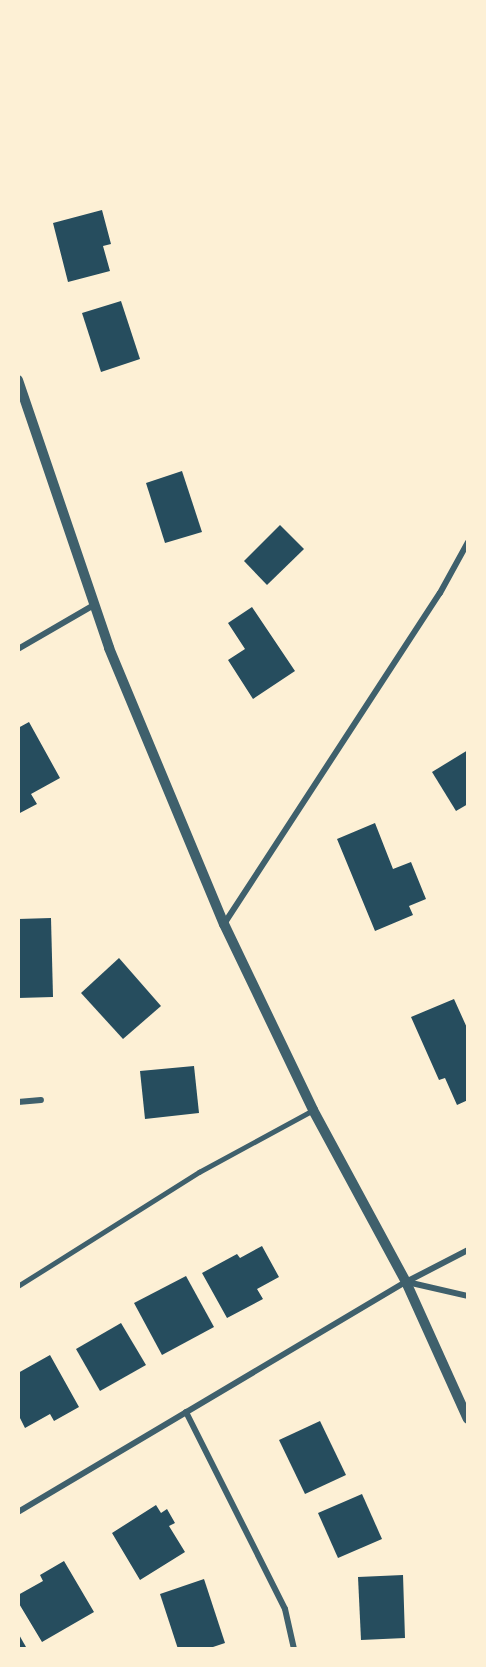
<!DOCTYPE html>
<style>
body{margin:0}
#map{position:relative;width:486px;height:1667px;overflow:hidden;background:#fdf0d5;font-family:"Exo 2",sans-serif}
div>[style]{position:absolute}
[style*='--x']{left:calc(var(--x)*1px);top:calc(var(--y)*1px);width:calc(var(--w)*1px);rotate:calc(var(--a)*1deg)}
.building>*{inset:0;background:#264d5e}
.service>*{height:4.5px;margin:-2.25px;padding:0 2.25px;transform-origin:2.25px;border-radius:2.25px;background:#3f606c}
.minor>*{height:6px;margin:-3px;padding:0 3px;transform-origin:3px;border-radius:3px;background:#3f606c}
.tertiary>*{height:10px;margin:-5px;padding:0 5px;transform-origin:5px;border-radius:5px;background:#3f606c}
span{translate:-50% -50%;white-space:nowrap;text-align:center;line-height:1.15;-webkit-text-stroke:5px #fdf0d5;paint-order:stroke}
.frame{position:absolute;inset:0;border:20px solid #fdf0d5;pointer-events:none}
</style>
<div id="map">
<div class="building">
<div style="clip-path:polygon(102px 210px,111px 244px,103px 246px,110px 271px,68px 282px,53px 223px)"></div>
<div style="clip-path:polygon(121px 301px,140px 359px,101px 372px,82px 313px)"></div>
<div style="clip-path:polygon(182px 471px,202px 532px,165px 543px,146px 483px)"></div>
<div style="clip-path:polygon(280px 525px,304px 549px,267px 585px,244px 561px)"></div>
<div style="clip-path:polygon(252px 607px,295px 671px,253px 699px,228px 660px,245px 649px,228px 623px)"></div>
<div style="clip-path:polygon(29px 722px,60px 778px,31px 794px,37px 804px,18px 814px,18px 728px)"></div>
<div style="clip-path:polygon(468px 750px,468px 804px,456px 811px,432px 772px)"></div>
<div style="clip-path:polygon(375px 823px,393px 869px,411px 862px,426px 899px,409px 906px,413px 915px,375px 931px,337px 839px)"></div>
<div style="clip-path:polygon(51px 918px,53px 997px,18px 998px,18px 919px)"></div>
<div style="clip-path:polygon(119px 958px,161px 1006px,123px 1039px,81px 993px)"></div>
<div style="clip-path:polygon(454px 999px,468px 1030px,468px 1100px,457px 1105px,445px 1078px,439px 1080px,411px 1017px)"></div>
<div style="clip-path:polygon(194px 1066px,199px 1113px,145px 1119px,140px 1071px)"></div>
<div style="clip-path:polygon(262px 1246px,279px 1277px,257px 1289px,263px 1299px,227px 1318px,202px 1273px,237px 1254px,240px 1258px)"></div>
<div style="clip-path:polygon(186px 1276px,214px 1327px,162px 1355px,134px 1303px)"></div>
<div style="clip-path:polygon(121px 1323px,146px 1365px,100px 1391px,76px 1349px)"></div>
<div style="clip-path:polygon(50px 1355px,79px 1407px,54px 1421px,50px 1414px,25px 1428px,18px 1414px,18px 1373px)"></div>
<div style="clip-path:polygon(320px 1421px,346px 1475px,305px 1494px,279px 1440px)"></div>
<div style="clip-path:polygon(362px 1494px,382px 1539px,338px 1558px,318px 1513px)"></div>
<div style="clip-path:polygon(156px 1505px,161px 1513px,167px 1509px,175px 1523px,169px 1526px,185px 1552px,140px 1580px,112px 1533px)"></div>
<div style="clip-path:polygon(64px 1561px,94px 1612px,42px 1642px,18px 1602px,18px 1595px,43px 1581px,40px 1575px)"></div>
<div style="clip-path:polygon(403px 1575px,405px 1638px,361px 1640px,358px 1577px)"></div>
<div style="clip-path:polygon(204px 1579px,225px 1643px,207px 1649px,178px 1649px,160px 1594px)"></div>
<div style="clip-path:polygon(18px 1633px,26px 1647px,23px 1649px,18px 1649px)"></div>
</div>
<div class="service">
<div style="--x:18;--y:1286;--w:214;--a:-32.2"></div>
<div style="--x:199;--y:1172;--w:130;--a:-28.5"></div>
</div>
<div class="minor">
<div style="--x:18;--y:649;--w:88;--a:-30.1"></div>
<div style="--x:224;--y:924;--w:395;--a:-56.9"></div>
<div style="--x:440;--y:593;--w:58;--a:-61.2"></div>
<div style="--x:18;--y:1102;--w:23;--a:-5"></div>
<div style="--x:407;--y:1282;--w:63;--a:12.9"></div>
<div style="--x:186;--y:1412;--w:220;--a:63.3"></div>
<div style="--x:285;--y:1609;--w:41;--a:77.3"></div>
<div style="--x:18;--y:1512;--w:451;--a:-30.7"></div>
<div style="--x:406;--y:1282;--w:70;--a:-27.3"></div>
</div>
<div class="tertiary">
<div style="--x:18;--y:380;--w:283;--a:71.2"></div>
<div style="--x:109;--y:648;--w:299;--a:67.4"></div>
<div style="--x:224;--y:924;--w:206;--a:64.4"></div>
<div style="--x:313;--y:1110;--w:196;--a:61.6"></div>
<div style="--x:406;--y:1282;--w:150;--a:65.7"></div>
</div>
<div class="frame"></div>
</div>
